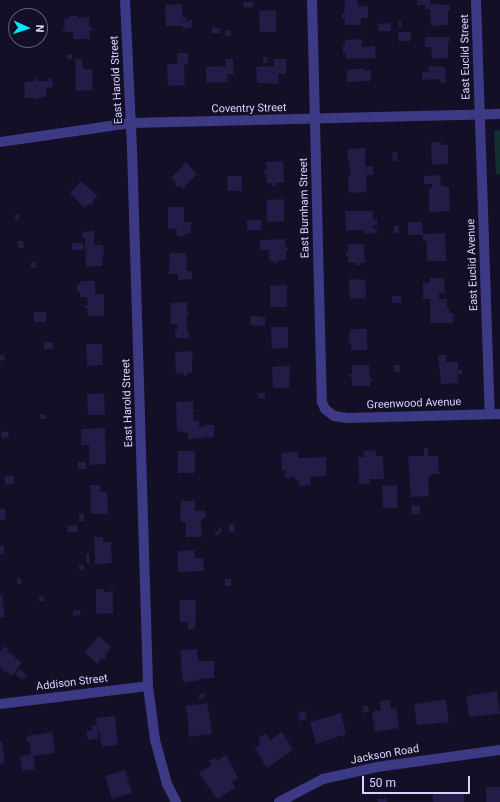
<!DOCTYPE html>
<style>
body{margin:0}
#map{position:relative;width:500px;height:802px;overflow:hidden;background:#130f26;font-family:Roboto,sans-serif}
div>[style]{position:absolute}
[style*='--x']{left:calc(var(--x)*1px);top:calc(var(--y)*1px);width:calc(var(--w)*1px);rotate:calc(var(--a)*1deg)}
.green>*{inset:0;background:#12302f}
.building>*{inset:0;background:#241b47}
.minor>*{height:10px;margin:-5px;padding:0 5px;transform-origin:5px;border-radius:5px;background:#3d3a85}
span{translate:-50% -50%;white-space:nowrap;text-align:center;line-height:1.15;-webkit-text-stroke:3.5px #130f26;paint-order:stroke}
.street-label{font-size:11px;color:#d9d4ff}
.north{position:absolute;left:8px;top:8px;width:40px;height:40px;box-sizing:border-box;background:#130f26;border:1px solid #625e7d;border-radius:50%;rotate:93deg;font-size:11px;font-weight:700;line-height:16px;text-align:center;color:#d9d4ff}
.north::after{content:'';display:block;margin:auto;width:14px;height:18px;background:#00e5ff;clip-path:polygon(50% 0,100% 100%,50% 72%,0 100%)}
.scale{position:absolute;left:362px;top:776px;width:108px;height:18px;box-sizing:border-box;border:2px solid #d9d4ff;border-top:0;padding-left:5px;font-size:12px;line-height:14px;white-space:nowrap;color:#d9d4ff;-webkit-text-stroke:3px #130f26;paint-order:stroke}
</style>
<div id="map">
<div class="green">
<div style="clip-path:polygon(500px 130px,500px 174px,496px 175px,494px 131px)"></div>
</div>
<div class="building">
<div style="clip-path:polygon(345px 0,357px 0,358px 7px,363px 6px,363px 5px,368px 6px,368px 18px,361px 18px,361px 25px,345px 25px,345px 18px,342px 18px,342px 14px,344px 14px)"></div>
<div style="clip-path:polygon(417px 0,430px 0,430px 4px,450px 5px,450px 10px,448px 10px,448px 25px,431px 26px,430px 9px,425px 9px,425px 5px,417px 5px)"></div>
<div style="clip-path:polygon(243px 2px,253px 2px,254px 7px,244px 8px)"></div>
<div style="clip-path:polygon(182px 4px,182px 17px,186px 17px,186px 21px,192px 20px,192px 28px,183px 29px,183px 26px,166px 26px,165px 5px)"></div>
<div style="clip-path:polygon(276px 10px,276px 32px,260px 32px,259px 11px)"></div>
<div style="clip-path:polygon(70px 16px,78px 16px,78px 18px,89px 17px,89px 27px,92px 27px,92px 31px,89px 31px,90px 39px,73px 39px,73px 32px,63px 32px,63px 29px,65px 29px,64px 20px,69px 18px)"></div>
<div style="clip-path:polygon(398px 21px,401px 21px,402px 27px,399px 27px)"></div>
<div style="clip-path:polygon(391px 23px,391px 31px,379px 31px,378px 24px)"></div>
<div style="clip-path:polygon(212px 27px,220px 28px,220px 33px,212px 33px)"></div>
<div style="clip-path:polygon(225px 30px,231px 31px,231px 36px,225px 36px)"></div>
<div style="clip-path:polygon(398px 32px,411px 32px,411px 41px,398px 41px)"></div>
<div style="clip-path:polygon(425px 37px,448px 37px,450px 38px,450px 41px,448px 42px,448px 58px,432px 59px,431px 47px,425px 47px)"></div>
<div style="clip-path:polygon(362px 39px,362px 47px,375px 46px,376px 58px,346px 59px,346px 53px,343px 53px,343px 45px,345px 45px,345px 40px)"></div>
<div style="clip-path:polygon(177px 53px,188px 53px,188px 63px,184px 64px,185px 85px,168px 86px,167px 64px,177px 64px)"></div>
<div style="clip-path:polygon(67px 54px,72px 54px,72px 59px,67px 59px)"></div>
<div style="clip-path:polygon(263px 57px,267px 57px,267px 63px,263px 63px)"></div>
<div style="clip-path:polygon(75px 59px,82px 59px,83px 69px,92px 69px,93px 90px,76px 91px)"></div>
<div style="clip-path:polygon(225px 59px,233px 59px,234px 74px,227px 74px,228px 82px,206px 83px,206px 67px,226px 66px)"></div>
<div style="clip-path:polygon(274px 59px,286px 59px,286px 74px,278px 74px,279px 83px,276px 84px,257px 83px,256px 67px,274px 66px)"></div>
<div style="clip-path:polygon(429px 66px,445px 67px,446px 83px,440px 83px,440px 79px,422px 80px,422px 72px,428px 72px)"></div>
<div style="clip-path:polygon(364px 68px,364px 71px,371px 70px,371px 81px,347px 82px,347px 70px)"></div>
<div style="clip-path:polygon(35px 77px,37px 77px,38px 81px,48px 81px,48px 78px,52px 78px,53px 87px,46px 88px,46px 97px,36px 98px,36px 100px,34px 100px,34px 98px,25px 98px,24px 82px,35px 81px)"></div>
<div style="clip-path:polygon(431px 142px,441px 142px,441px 145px,448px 145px,448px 164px,432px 165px)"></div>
<div style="clip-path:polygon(365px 148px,365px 167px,373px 166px,373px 175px,366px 175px,367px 192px,349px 193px,348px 176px,351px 176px,350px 167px,349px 167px,349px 160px,347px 160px,348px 149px)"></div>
<div style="clip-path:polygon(393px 152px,398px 153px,397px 161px,392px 161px)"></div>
<div style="clip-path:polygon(283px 161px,284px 183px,276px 183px,276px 186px,272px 186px,272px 183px,267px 183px,266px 173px,264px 173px,264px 170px,267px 170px,266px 162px)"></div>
<div style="clip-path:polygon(186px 162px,197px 174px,183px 189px,179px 186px,178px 188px,175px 185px,176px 183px,171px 178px)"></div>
<div style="clip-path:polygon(440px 175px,441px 186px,449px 187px,450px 211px,429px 212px,429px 188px,432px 188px,432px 184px,424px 184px,424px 176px)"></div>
<div style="clip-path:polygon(227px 176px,242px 176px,242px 191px,228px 191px)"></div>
<div style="clip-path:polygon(81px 181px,97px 195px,90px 206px,89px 204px,85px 208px,70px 193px)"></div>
<div style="clip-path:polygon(284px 199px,284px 221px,267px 222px,267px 200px)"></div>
<div style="clip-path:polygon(168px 207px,184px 207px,184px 222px,192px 222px,190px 233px,185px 233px,185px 236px,177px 236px,176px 228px,168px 229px)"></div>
<div style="clip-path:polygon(345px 211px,373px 211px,373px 219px,377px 219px,377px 225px,373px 225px,373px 229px,377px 229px,377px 233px,364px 234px,364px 230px,346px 230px)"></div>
<div style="clip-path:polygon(15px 214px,19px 214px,19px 219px,15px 219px)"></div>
<div style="clip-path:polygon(247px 220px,261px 220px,261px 230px,247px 230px)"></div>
<div style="clip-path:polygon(408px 222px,422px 222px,423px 235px,408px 235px)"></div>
<div style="clip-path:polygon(394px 226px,399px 226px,399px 233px,394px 233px)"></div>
<div style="clip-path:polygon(94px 231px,94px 245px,103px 245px,104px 248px,102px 266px,86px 267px,85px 238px,82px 238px,82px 232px)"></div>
<div style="clip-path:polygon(445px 233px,446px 261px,427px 261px,427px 241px,423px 241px,423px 234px)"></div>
<div style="clip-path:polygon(285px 239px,285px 247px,288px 247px,288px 250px,286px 250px,286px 260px,277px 261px,278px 263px,274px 263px,274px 261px,269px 261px,269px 250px,260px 250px,260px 240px)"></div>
<div style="clip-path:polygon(17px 241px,23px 241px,24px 248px,18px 248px)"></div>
<div style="clip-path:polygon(72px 243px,83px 243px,84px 250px,72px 250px)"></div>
<div style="clip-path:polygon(348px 244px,364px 244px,365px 263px,360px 263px,360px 265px,356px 265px,356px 263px,348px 263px,348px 256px,346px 256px,346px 252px,348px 252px)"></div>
<div style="clip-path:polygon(170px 253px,186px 253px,187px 271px,192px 271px,192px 279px,178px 280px,178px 274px,169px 274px)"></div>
<div style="clip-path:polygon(31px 262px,36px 262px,36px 268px,31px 268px)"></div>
<div style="clip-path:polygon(430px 278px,444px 278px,445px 293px,439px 293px,439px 299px,447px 299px,447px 308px,449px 308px,449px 313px,453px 313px,453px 323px,430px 323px,430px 299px,423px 299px,423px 283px,429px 283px)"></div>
<div style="clip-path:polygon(352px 279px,365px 280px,366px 298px,350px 299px,349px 291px,347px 289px,349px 289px,349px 280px)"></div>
<div style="clip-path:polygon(80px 281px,95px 281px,95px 294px,104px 294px,104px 316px,88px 316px,87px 308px,85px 308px,85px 305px,88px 305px,87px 297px,80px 297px,80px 292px,77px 292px,77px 284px,80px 284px)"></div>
<div style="clip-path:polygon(287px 285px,287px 307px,270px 307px,270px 286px)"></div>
<div style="clip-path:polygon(392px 296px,401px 296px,401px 303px,392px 303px)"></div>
<div style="clip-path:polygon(187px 302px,187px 313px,189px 313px,189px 315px,187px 316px,186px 330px,188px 329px,189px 338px,175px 338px,175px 330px,178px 329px,177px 324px,171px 324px,170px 303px)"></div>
<div style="clip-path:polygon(34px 312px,46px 312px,46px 322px,34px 322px)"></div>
<div style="clip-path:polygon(251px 316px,265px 317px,265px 326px,250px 325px)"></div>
<div style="clip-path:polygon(271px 327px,288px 327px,288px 348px,272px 349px)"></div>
<div style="clip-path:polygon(350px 329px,367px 329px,367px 350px,351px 350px,351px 343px,348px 343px)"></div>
<div style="clip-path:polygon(44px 342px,53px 342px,53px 349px,44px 349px)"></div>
<div style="clip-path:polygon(86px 344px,102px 344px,103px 365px,87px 366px)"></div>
<div style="clip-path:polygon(191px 351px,194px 359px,192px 359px,192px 373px,187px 373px,187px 376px,184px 376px,183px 373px,176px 374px,175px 352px)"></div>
<div style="clip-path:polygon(0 355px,4px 355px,5px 360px,0 361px)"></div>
<div style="clip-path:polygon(438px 355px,446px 355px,446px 362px,458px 362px,458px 370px,462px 370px,462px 374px,458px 375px,459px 383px,441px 384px)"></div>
<div style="clip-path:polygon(352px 365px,369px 365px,370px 379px,372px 379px,372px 382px,370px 382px,370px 386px,352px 386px,352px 377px,349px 377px,349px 374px,352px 374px)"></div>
<div style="clip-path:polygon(394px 365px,400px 365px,400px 372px,394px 372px)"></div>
<div style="clip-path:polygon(290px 366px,289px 388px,273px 388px,272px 367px)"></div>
<div style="clip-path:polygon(104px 393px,105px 415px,88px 415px,87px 394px)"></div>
<div style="clip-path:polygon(258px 393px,265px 393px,265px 399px,258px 398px)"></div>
<div style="clip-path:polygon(193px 401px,193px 410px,195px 410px,195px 412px,193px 412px,194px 421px,199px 421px,199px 427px,203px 427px,203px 425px,214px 425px,214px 437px,188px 439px,188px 433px,177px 431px,176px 402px)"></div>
<div style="clip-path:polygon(40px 414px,45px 414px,46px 419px,40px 419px)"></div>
<div style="clip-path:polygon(105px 428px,106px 464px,89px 465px,89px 445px,81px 445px,81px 429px)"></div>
<div style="clip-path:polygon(8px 431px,9px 437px,2px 438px,1px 432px)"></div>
<div style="clip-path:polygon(424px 448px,428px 448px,428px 456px,438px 456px,439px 474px,431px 474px,431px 477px,428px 477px,429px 496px,411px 497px,408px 456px,424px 456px)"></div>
<div style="clip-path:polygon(376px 450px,376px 456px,383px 456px,384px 479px,370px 479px,370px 484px,359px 484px,358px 457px,365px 457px,364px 451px)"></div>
<div style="clip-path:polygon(178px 451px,195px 451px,195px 473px,178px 473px)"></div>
<div style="clip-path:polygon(298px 452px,298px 458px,326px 457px,326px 476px,310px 477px,311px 485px,299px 486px,299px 480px,295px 480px,295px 477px,285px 478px,285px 470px,282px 471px,281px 453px)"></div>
<div style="clip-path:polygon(78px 462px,86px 462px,86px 469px,78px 469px)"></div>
<div style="clip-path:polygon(13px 475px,15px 483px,6px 485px,4px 477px)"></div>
<div style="clip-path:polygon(90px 485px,100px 485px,100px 492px,107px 492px,108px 514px,91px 514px)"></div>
<div style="clip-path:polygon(397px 485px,397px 508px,383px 508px,382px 486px)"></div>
<div style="clip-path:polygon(181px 501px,195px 501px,195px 511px,205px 511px,206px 517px,201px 521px,202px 537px,186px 537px,186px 522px,181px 522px,180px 519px)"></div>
<div style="clip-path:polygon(412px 505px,420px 506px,420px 514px,411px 514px)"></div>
<div style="clip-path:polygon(0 509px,5px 509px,6px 520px,0 520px)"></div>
<div style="clip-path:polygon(79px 514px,84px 514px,84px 521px,79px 521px)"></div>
<div style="clip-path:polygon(234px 523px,235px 532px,229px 532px,229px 524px)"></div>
<div style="clip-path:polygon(67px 526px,77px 526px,77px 532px,68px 532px)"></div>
<div style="clip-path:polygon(219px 527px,223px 530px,218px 536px,214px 533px,218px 531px)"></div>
<div style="clip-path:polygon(94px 537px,103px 537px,103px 542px,111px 542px,112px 563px,95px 564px)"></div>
<div style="clip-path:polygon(4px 545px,4px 554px,0 554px,0 546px)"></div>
<div style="clip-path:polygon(194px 550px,195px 558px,203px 558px,204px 571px,178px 572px,178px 551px)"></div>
<div style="clip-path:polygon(86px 554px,89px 554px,90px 564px,87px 564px)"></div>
<div style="clip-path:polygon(79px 565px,84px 565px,84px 570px,79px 570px)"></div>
<div style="clip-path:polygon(17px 578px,21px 578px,22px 584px,17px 584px)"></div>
<div style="clip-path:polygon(225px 579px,231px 579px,231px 586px,225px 586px)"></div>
<div style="clip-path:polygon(96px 589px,104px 589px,104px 592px,113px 591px,113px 613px,96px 614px)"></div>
<div style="clip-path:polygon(0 595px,2px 595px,5px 617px,0 617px)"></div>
<div style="clip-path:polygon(44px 596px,44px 601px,39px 601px,39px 597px)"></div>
<div style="clip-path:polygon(179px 600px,196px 600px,195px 629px,188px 629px,188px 622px,180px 622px)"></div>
<div style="clip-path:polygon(73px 610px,80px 610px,81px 615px,73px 616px)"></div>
<div style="clip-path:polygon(99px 636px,111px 647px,105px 655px,106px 657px,104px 660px,102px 658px,97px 664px,85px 652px)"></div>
<div style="clip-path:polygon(5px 646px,9px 649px,7px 651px,22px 663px,12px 676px,6px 671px,5px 673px,0 667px,0 652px)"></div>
<div style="clip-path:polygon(197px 649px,198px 661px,214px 661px,214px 678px,198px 679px,198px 681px,183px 682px,182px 671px,181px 671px,181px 650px)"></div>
<div style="clip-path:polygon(20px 669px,27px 675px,23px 680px,15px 674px)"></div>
<div style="clip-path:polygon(497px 691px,500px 714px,469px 717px,466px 696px)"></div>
<div style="clip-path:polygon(204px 693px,205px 698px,199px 699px,199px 694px)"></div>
<div style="clip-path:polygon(446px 699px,449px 722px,417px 725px,414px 704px)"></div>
<div style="clip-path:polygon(390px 700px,391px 709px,396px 708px,399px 728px,375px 732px,372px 712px,381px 710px,379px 701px)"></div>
<div style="clip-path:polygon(207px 703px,212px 734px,189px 737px,188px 729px,189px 729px,186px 706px)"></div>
<div style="clip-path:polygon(363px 706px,368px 706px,369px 712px,363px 713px)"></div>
<div style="clip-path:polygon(305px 711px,307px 719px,300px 721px,298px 713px)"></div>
<div style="clip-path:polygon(341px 713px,346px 734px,316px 744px,310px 722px)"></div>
<div style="clip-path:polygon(115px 716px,118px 745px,102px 747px,99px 730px,98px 729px,98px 739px,88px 740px,86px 731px,92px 730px,91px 726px,97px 725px,96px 718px)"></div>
<div style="clip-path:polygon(52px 732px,55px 753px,33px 756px,35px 769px,22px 771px,20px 756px,31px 754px,29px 741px,27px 742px,26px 738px,28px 736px)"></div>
<div style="clip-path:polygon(282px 732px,293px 750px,267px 768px,255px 749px,261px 743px,258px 738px,266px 733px,270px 740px)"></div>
<div style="clip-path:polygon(0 742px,2px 742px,5px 763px,0 764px)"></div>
<div style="clip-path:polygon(226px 755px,238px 778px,232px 782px,235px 788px,217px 799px,199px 773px,212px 765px,209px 761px,215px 758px,217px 761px)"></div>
<div style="clip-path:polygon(125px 770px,132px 793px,112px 799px,105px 776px)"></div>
<div style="clip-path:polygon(486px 787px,500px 787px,500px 802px,486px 802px)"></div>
<div style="clip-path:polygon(456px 792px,464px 792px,464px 802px,433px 802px,433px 793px,456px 794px)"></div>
<div style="clip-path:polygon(378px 799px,387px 799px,387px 802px,378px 802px)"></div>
</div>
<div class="minor">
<div style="--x:125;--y:0;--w:149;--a:87.3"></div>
<div style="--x:132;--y:149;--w:537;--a:88.29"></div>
<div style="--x:148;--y:686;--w:54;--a:82.6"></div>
<div style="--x:155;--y:740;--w:46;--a:74.7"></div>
<div style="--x:167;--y:784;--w:20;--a:63"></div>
<div style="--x:312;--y:0;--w:402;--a:88.6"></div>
<div style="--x:322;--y:402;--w:8;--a:67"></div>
<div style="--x:325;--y:409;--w:11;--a:38"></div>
<div style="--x:334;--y:416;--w:13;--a:9"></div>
<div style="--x:347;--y:418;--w:153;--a:-1.5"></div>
<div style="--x:476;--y:0;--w:414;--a:88.1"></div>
<div style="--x:0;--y:142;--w:132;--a:-8.3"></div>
<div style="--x:131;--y:123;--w:369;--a:-1.4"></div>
<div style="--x:0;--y:704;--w:149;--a:-6.9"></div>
<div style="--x:279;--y:802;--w:50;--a:-27.6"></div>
<div style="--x:323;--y:779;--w:55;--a:-12.5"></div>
<div style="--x:377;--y:767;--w:124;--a:-7.9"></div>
</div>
<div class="street-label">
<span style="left:466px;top:57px;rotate:-91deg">East Euclid Street</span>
<span style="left:117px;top:80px;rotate:-93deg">East Harold Street</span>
<span style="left:249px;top:109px;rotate:-1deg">Coventry Street</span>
<span style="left:305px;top:208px;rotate:-91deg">East Burnham Street</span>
<span style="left:473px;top:265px;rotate:-92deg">East Euclid Avenue</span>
<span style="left:128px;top:403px;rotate:-92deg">East Harold Street</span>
<span style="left:414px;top:404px;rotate:-2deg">Greenwood Avenue</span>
<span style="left:72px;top:683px;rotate:-7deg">Addison Street</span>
<span style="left:385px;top:755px;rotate:-10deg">Jackson Road</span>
</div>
<div class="north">N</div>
<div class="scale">50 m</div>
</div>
